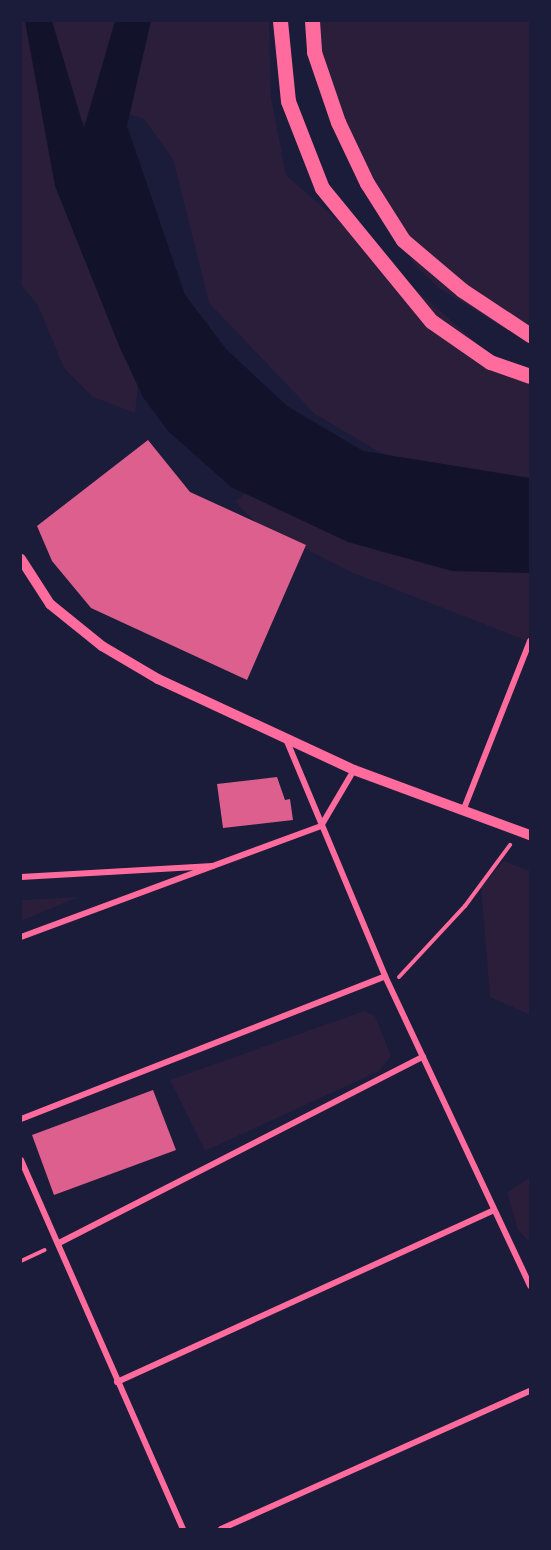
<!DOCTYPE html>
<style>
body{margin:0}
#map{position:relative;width:551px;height:1550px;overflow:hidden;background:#1b1b3a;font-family:Jost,sans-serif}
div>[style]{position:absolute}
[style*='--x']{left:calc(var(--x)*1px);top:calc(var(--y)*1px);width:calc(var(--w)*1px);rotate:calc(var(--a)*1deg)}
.green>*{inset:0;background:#2a1e3b}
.water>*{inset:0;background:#12122b}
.building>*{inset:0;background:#dd5f8e}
.path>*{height:4px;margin:-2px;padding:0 2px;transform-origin:2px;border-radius:2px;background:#ff6b9d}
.minor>*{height:6px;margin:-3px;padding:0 3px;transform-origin:3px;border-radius:3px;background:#ff6b9d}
.tertiary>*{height:10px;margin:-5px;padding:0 5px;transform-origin:5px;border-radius:5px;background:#ff6b9d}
.primary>*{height:15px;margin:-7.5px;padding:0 7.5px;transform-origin:7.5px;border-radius:7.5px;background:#ff6b9d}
span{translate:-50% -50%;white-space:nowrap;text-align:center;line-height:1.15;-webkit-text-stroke:5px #1b1b3a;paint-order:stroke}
.frame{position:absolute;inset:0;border:22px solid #1b1b3a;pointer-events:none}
</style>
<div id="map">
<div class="green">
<div style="clip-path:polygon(21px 21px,269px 21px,271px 97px,286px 175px,500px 364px,530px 383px,530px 502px,379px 452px,315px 414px,209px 303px,173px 159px,144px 119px,109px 107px,79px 125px,139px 375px,135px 413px,93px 397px,64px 368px,38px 305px,21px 285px)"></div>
<div style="clip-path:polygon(318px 21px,530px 21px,530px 344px,440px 289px,415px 265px,342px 142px,323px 72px)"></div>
<div style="clip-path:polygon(270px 471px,530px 548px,530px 642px,351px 572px,260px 526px,235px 502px)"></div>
<div style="clip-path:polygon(504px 861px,530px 871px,530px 1015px,490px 997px,481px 887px)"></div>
<div style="clip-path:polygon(78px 897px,21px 921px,21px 900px)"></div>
<div style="clip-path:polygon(364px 1011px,375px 1016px,391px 1056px,379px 1071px,205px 1151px,170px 1080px)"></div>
<div style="clip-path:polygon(530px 1177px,530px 1242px,518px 1230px,507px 1193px)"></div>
</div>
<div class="water">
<div style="clip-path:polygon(25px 21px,52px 21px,84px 128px,115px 21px,151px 21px,127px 126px,185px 295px,227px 350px,287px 406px,363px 451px,530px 478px,530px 573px,452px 571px,348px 542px,231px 487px,167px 430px,143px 397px,120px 348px,55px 186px)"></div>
</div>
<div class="building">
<div style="clip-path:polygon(148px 440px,190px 492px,306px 545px,247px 680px,91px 608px,52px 561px,37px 526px)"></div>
<div style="clip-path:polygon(277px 777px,285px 800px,290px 799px,293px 820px,223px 828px,217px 784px)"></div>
<div style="clip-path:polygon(153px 1090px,176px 1150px,54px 1195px,32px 1135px)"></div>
</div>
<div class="path">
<div style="--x:399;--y:977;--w:97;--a:-47.1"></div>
<div style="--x:465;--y:906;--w:76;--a:-53.6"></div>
<div style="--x:21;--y:1261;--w:26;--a:-25"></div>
</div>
<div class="minor">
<div style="--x:286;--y:739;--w:257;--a:67.3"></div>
<div style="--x:385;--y:976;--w:342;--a:64.9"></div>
<div style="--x:463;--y:811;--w:183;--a:-68.5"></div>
<div style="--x:21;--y:877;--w:192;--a:-3.3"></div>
<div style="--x:21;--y:937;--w:320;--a:-20.3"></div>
<div style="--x:321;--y:826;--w:65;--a:-59.5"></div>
<div style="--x:21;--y:1119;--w:391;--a:-21.4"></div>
<div style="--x:21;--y:1160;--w:403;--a:66.3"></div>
<div style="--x:59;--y:1243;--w:409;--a:-27.1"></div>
<div style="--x:117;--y:1382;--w:414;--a:-24.5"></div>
<div style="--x:221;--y:1529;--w:338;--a:-24.1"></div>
</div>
<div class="tertiary">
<div style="--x:21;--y:559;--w:54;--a:57.2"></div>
<div style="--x:50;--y:604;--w:67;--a:38.9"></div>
<div style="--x:102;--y:646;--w:65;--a:30.5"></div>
<div style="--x:158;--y:679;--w:216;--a:24.9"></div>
<div style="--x:354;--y:770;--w:188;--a:20.3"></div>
</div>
<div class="primary">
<div style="--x:280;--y:21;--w:80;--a:84.3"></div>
<div style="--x:288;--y:101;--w:93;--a:68.7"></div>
<div style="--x:322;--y:188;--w:172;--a:50.7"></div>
<div style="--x:431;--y:321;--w:72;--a:34.8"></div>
<div style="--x:490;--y:362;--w:42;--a:19.3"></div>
<div style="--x:312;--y:21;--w:31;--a:86"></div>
<div style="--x:314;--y:52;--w:74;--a:71.1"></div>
<div style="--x:338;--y:122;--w:68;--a:64.6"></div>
<div style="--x:367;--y:183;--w:67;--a:57.7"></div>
<div style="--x:403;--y:240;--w:77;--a:40.3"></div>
<div style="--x:462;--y:290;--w:82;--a:33.5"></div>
</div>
<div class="frame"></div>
</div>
